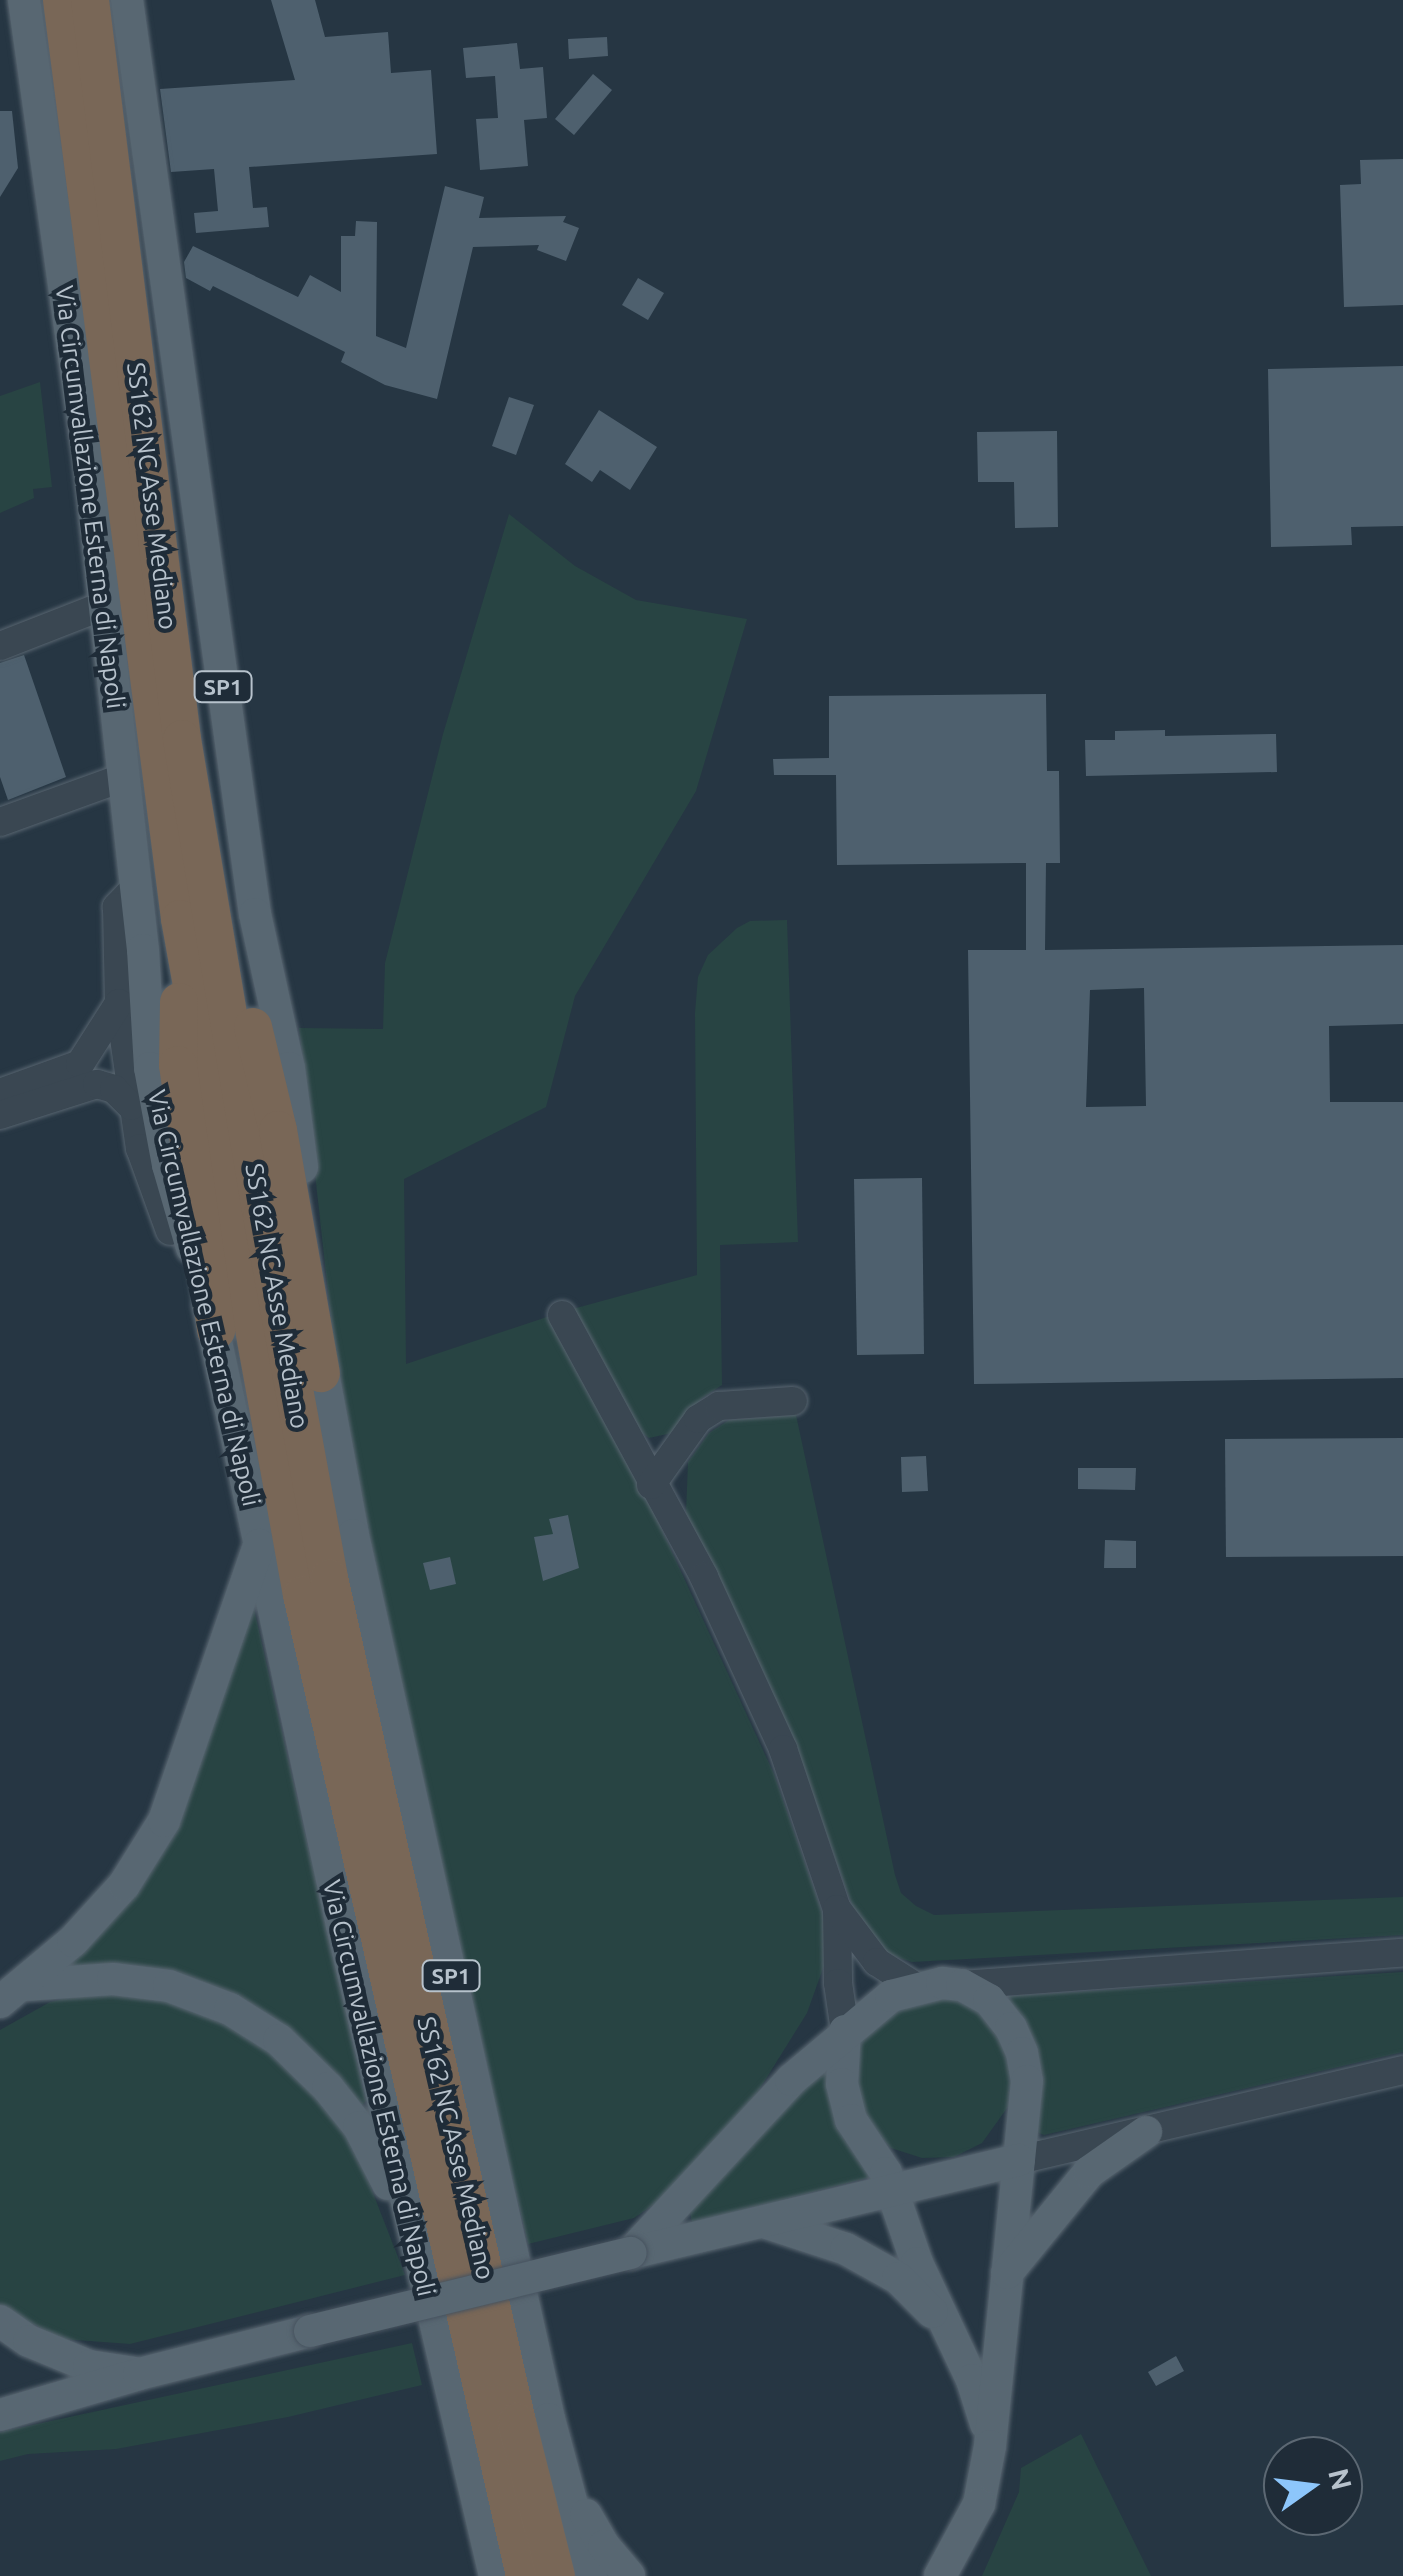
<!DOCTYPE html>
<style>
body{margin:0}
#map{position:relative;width:1403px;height:2576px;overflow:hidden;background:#263643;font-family:Ubuntu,sans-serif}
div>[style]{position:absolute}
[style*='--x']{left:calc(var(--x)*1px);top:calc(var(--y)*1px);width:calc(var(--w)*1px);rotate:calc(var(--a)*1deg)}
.green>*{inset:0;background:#284443}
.building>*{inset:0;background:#4e606e}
.roads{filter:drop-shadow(0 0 2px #586570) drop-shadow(0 0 2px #586570)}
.minor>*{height:28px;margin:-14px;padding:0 14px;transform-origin:14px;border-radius:14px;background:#3a4752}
.major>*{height:32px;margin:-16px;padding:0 16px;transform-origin:16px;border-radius:16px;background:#586772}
.highway>*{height:38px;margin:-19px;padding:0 19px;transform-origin:19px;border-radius:19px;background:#796757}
.bridges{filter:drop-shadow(0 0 2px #47535f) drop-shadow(0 0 2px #47535f)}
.major-bridge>*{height:32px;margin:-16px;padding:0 16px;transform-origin:16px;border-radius:16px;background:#586772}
span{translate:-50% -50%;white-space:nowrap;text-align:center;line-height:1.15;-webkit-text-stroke:9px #1f2c38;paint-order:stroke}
.shield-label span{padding:2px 8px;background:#1f2c38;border:2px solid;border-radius:8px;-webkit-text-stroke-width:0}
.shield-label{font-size:22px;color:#b7c2cc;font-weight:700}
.street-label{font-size:25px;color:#b7c2cc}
.north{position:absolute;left:1263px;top:2436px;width:100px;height:100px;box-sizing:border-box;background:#1f2c38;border:2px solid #5c6873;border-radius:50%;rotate:76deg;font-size:28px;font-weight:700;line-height:40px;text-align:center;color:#b7c2cc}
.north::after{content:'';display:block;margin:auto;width:35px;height:45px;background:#8dc6fb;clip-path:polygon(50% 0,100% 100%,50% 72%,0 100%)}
</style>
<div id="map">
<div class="green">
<div style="clip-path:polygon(40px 382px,52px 487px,33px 489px,34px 498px,0 513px,0 396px)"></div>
<div style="clip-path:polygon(509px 514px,575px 566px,636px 600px,747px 619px,696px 791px,575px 996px,546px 1107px,404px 1179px,406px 1364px,556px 1314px,626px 1452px,774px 1774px,826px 1924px,826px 1960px,807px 2013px,739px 2122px,678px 2188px,634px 2218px,528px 2244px,463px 1975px,341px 1410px,299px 1028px,383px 1029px,385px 963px,443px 734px)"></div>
<div style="clip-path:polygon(787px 920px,798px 1242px,720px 1245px,722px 1385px,702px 1398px,672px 1433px,649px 1438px,638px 1430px,569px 1310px,697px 1275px,695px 1013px,698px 977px,708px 955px,737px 928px,750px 921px)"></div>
<div style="clip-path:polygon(796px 1415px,895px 1875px,901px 1893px,916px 1906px,934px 1915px,1403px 1897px,1403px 1935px,912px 1962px,887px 1954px,858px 1922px,803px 1768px,686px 1513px,688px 1462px,709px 1433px,729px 1420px)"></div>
<div style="clip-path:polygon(254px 1609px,366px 2101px,359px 2108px,305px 2043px,61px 1968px,89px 1939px)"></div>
<div style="clip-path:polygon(1403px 1972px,1403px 2052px,1044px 2135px,1035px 2131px,1009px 1996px)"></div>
<div style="clip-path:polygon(102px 1990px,174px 1999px,274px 2048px,333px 2112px,362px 2165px,405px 2275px,130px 2344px,62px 2339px,0 2307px,0 2030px,50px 2002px)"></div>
<div style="clip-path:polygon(944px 1996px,974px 2006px,1012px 2057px,1010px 2104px,982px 2143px,954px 2157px,922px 2158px,891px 2148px,868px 2126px,852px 2065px,863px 2035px,884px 2011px)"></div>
<div style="clip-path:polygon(826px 2061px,871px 2177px,692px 2223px,690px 2211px)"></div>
<div style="clip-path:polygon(412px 2343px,422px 2385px,288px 2417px,116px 2449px,28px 2454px,0 2461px,0 2432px)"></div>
<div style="clip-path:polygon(1081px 2434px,1151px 2576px,982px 2576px,1019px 2492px,1021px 2468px)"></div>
</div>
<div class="building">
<div style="clip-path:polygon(271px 0,315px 0,325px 37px,388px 32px,391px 73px,431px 70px,437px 154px,249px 167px,253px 208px,267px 207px,269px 227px,196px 233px,194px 213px,218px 211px,214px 169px,171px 172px,160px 89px,295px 80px)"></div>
<div style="clip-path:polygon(607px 37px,608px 56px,569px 59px,568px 39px)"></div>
<div style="clip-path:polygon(517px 43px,520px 69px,543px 67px,547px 118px,524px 120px,528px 166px,480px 170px,476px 119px,498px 118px,495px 76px,466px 78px,463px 48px)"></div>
<div style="clip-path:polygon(593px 74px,612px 90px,574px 135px,555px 119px)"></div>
<div style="clip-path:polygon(0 111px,12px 111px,18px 168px,0 197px)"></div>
<div style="clip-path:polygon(1403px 159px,1403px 305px,1344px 307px,1340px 185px,1361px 184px,1360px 160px)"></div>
<div style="clip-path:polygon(445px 186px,484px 197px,479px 218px,566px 216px,563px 222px,579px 228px,566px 261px,537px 250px,539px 245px,473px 247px,437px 399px,385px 385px,341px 362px,345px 352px,213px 286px,210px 291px,186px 278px,184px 262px,193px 246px,298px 297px,310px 275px,341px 292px,341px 236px,355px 236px,356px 221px,377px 222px,376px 336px,406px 348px)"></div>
<div style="clip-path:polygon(638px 278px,664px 293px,648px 320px,622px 305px)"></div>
<div style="clip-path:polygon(1403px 366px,1403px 526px,1351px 527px,1352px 545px,1271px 547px,1268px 369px)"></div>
<div style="clip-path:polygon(509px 397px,534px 405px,516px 455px,492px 446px)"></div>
<div style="clip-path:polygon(599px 410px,657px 447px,630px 490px,600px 470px,592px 482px,565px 464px)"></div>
<div style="clip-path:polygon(1057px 431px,1058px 527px,1015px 528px,1014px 482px,978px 482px,977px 432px)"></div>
<div style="clip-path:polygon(24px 655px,66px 777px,8px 800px,0 777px,0 663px)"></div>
<div style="clip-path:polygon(evenodd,1046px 694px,1047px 771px,1059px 771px,1060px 863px,1046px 863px,1045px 950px,1403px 945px,1403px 1024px,1329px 1026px,1330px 1102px,1403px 1102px,1403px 1378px,974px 1384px,968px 950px,1026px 950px,1026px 863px,837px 865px,836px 775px,774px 775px,773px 759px,829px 758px,829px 696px,1046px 694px,1144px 988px,1146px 1106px,1086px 1107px,1090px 990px,1144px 988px)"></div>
<div style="clip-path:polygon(1165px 730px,1165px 736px,1276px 734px,1277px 772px,1086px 776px,1085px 740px,1115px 740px,1115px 731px)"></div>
<div style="clip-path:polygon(922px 1178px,924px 1354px,857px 1355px,854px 1179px)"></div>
<div style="clip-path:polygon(1403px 1438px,1403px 1556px,1226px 1557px,1225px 1439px)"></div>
<div style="clip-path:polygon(926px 1456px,928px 1491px,902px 1492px,901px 1457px)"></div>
<div style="clip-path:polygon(1078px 1468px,1136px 1468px,1135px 1490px,1078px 1489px)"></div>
<div style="clip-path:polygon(568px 1515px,579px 1568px,543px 1581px,534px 1537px,553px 1534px,549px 1519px)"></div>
<div style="clip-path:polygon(1105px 1540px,1136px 1541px,1136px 1568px,1104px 1568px)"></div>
<div style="clip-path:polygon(450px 1557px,456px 1584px,430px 1590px,423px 1563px)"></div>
<div style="clip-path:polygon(1176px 2356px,1184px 2371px,1156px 2386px,1148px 2372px)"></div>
</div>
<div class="roads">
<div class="minor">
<div style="--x:0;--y:646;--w:113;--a:-21.3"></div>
<div style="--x:0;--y:822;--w:132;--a:-19.9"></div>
<div style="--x:136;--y:887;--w:28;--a:134"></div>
<div style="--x:117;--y:907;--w:96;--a:88.8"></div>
<div style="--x:119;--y:1003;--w:147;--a:81.8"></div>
<div style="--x:140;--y:1148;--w:88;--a:70.1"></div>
<div style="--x:0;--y:1093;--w:85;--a:-19.9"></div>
<div style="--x:80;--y:1064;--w:72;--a:-57.4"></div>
<div style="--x:0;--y:1115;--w:102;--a:-17.7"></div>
<div style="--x:97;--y:1084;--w:18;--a:16"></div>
<div style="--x:114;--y:1089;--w:24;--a:45"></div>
<div style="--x:562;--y:1315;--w:298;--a:61.5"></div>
<div style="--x:704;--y:1577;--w:189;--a:65.3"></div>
<div style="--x:783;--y:1749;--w:169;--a:71.4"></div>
<div style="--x:837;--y:1909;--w:74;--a:89.2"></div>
<div style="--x:838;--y:1983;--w:49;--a:81.7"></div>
<div style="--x:651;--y:1485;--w:81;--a:-54.5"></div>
<div style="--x:698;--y:1419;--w:25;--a:-32"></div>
<div style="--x:719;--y:1406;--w:74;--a:-3.9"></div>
<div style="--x:837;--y:1909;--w:66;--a:53"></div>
<div style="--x:877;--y:1962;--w:49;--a:32.4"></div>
<div style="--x:962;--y:1985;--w:442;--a:-4.2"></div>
<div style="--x:1019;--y:2160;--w:394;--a:-13.2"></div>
</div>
<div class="major">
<div style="--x:24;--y:0;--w:450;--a:82"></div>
<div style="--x:87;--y:446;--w:507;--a:83.66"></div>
<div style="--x:143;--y:950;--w:118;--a:86.6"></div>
<div style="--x:150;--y:1068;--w:99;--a:79.5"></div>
<div style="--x:168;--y:1165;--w:86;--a:73.9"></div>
<div style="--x:127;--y:0;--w:923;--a:82.03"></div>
<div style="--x:255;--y:914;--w:158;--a:77.6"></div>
<div style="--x:289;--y:1068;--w:100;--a:82.5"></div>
<div style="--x:208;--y:1304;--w:636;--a:77.84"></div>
<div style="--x:342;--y:1926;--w:668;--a:76.75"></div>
<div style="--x:319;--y:1351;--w:187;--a:79.5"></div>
<div style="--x:353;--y:1535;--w:905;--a:77.5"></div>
<div style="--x:549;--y:2419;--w:163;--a:75"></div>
<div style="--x:25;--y:1985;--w:88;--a:-3.9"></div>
<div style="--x:113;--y:1979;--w:56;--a:7.1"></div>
<div style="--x:169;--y:1986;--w:65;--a:20.7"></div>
<div style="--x:230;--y:2009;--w:58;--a:32.3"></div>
<div style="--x:279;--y:2040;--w:69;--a:44.4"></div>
<div style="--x:328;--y:2088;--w:50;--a:51.5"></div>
<div style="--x:359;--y:2127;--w:64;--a:63"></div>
<div style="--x:0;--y:2002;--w:95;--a:-39.9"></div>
<div style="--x:73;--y:1941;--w:76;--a:-47.7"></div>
<div style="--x:124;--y:1885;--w:75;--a:-58"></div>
<div style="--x:164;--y:1821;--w:292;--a:-71"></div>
<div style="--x:845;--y:2031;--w:53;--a:93.2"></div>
<div style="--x:842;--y:2084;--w:37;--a:76"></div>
<div style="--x:851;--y:2120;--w:64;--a:56.6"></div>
<div style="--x:886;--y:2173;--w:95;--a:71"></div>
<div style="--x:917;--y:2263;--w:129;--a:64.8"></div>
<div style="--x:972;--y:2380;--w:46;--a:72.3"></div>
<div style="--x:767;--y:2223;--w:83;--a:18.2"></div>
<div style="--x:846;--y:2249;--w:60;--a:29.1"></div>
<div style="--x:898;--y:2278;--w:48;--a:45"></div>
<div style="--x:631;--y:2253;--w:236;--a:-47.2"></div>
<div style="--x:791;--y:2080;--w:131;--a:-40"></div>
<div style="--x:891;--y:1996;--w:53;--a:-14.3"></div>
<div style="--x:942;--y:1983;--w:20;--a:6"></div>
<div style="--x:962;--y:1985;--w:31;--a:29"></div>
<div style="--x:989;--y:2000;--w:36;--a:52"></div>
<div style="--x:1011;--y:2028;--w:27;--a:66"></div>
<div style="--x:1022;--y:2053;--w:28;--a:80"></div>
<div style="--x:1027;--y:2081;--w:367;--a:95.8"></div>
<div style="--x:990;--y:2446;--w:59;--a:100.7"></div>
<div style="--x:979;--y:2504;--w:82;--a:118.4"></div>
<div style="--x:631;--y:2253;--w:399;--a:-13.5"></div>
<div style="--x:1007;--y:2273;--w:130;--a:-50.9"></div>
<div style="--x:1089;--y:2172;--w:70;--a:-35.1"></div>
<div style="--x:0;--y:2321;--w:35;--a:35"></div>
<div style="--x:29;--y:2341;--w:65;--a:22.6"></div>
<div style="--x:89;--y:2366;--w:47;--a:8.7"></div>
<div style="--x:0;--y:2415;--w:145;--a:-16.4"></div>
<div style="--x:139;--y:2374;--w:176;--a:-14.1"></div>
<div style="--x:586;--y:2515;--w:36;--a:60"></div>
<div style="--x:604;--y:2546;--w:39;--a:50"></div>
</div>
<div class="highway">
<div style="--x:62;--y:0;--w:927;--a:82.68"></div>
<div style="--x:180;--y:919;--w:687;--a:79.77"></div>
<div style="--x:302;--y:1595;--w:1006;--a:77.19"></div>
<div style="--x:90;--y:0;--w:745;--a:82.9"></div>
<div style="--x:182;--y:739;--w:484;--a:80.5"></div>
<div style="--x:262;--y:1216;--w:368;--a:79.5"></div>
<div style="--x:329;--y:1578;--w:865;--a:77.44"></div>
<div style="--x:517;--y:2422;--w:159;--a:75.8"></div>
<div style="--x:179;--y:1002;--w:63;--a:90.9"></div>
<div style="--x:178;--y:1065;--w:268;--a:81.8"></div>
<div style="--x:253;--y:1027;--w:106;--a:76.4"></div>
<div style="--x:278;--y:1130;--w:247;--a:80"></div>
</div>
</div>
<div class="bridges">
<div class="major-bridge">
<div style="--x:310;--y:2331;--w:330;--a:-13.7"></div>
</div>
</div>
<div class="shield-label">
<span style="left:223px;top:687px">SP1</span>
<span style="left:451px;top:1976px">SP1</span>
</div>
<div class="street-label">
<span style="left:152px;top:496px;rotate:83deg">SS162 NC Asse Mediano</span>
<span style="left:90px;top:497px;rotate:83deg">Via Circumvallazione Esterna di Napoli</span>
<span style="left:277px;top:1296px;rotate:80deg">SS162 NC Asse Mediano</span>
<span style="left:204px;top:1298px;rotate:77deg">Via Circumvallazione Esterna di Napoli</span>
<span style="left:379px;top:2088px;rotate:77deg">Via Circumvallazione Esterna di Napoli</span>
<span style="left:456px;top:2148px;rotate:77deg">SS162 NC Asse Mediano</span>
</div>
<div class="north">N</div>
</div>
